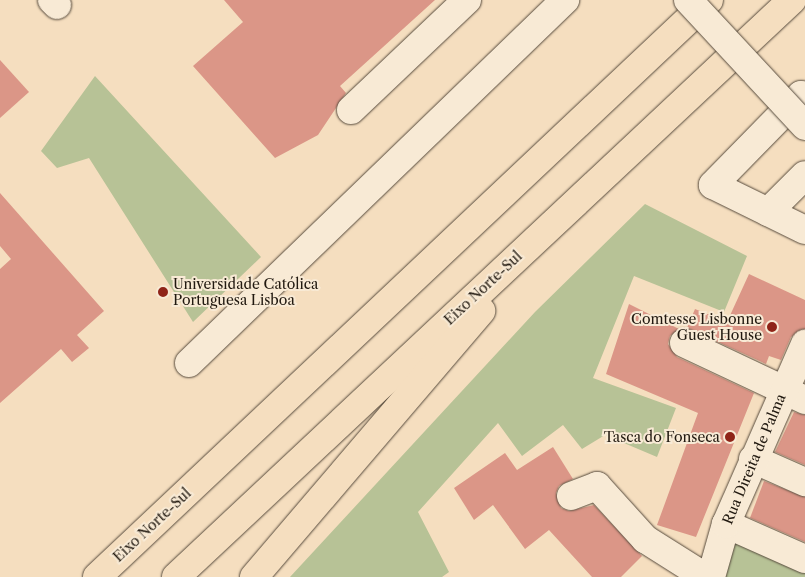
<!DOCTYPE html>
<meta charset="utf-8">
<style>
body{margin:0}
#map{position:relative;width:805px;height:577px;overflow:hidden;background:#f5debf;font-family:"Libre Caslon Text",serif}
div>[style]{position:absolute}
[style*='--x']{left:calc(var(--x)*1px);top:calc(var(--y)*1px);width:calc(var(--w)*1px);rotate:calc(var(--a)*1deg)}
.green>*{inset:0;background:#b7c296}
.building>*{inset:0;background:#db9687}
.roads{filter:drop-shadow(0 0 1px #564a3c) drop-shadow(0 0 1px #564a3c)}
.minor>*{height:28px;margin:-14px;padding:0 14px;transform-origin:14px;border-radius:14px;background:#f8ead5}
.highway>*{height:28px;margin:-14px;padding:0 14px;transform-origin:14px;border-radius:14px;background:#f5debf}
.bridges{filter:drop-shadow(0 0 1px #564a3c) drop-shadow(0 0 1px #564a3c)}
.minor-bridge>*{height:28px;margin:-14px;padding:0 14px;transform-origin:14px;border-radius:14px;background:#f8ead5}
.dots>*{width:14px;height:14px;translate:-50% -50%;box-sizing:border-box;border:2px solid #f8ead5;border-radius:50%}
span{translate:-50% -50%;white-space:nowrap;text-align:center;line-height:1.15;-webkit-text-stroke:4px #f8ead5;paint-order:stroke}
.poi-label{font-size:14px;color:#211910}
.left{translate:0 -50%;text-align:left}
.right{translate:-100% -50%;text-align:right}
.street-label{font-size:14px;color:#211910}
</style>
<div id="map">
<div class="green">
<div style="clip-path:polygon(95px 76px,261px 257px,193px 322px,89px 158px,57px 168px,41px 151px)"></div>
<div style="clip-path:polygon(645px 204px,747px 256px,724px 312px,634px 276px,593px 378px,676px 408px,657px 457px,605px 435px,582px 449px,563px 425px,522px 456px,498px 423px,418px 512px,449px 572px,442px 577px,290px 577px,535px 312px)"></div>
<div style="clip-path:polygon(726px 524px,805px 568px,805px 577px,711px 577px)"></div>
</div>
<div class="building">
<div style="clip-path:polygon(224px 0,435px 0,340px 86px,346px 93px,318px 135px,275px 158px,193px 66px,243px 22px)"></div>
<div style="clip-path:polygon(0 60px,29px 92px,0 118px)"></div>
<div style="clip-path:polygon(0 193px,104px 311px,77px 335px,89px 348px,72px 362px,61px 349px,0 403px,0 269px,11px 259px,0 246px)"></div>
<div style="clip-path:polygon(749px 274px,805px 300px,805px 329px,791px 337px,781px 360px,769px 356px,766px 364px,687px 328px,695px 309px,727px 322px)"></div>
<div style="clip-path:polygon(629px 304px,679px 329px,670px 336px,668px 344px,677px 357px,754px 393px,696px 537px,657px 525px,698px 413px,606px 374px)"></div>
<div style="clip-path:polygon(794px 412px,805px 415px,805px 465px,775px 452px)"></div>
<div style="clip-path:polygon(553px 447px,573px 479px,559px 486px,556px 493px,561px 508px,569px 511px,594px 505px,642px 556px,621px 577px,592px 577px,549px 530px,525px 549px,493px 505px,474px 520px,454px 488px,505px 453px,517px 470px)"></div>
<div style="clip-path:polygon(764px 481px,805px 497px,805px 542px,750px 518px)"></div>
</div>
<div class="roads">
<div class="minor">
<div style="--x:52;--y:0;--w:7;--a:45"></div>
<div style="--x:805;--y:98;--w:5;--a:-143"></div>
<div style="--x:801;--y:95;--w:126;--a:134.4"></div>
<div style="--x:713;--y:185;--w:102;--a:26.1"></div>
<div style="--x:351;--y:110;--w:160;--a:-43.5"></div>
<div style="--x:768;--y:212;--w:52;--a:-45"></div>
<div style="--x:684;--y:343;--w:134;--a:25.2"></div>
<div style="--x:189;--y:363;--w:523;--a:-43.99"></div>
<div style="--x:753;--y:459;--w:57;--a:23.9"></div>
<div style="--x:571;--y:496;--w:28;--a:-21"></div>
<div style="--x:597;--y:486;--w:72;--a:47.8"></div>
<div style="--x:645;--y:539;--w:71;--a:32.3"></div>
<div style="--x:726;--y:524;--w:86;--a:23.9"></div>
<div style="--x:711;--y:577;--w:55;--a:-74.2"></div>
<div style="--x:726;--y:524;--w:197;--a:-66.3"></div>
</div>
<div class="highway">
<div style="--x:97;--y:577;--w:841;--a:-43.31"></div>
<div style="--x:176;--y:577;--w:844;--a:-43.13"></div>
<div style="--x:254;--y:577;--w:350;--a:-49.5"></div>
</div>
</div>
<div class="bridges">
<div class="minor-bridge">
<div style="--x:688;--y:0;--w:172;--a:47.1"></div>
</div>
</div>
<div class="dots">
<div style="left:163px;top:292px;background:#8f2418"></div>
<div style="left:772px;top:327px;background:#8f2418"></div>
<div style="left:730px;top:437px;background:#8f2418"></div>
</div>
<div class="poi-label">
<span class="left" style="left:173px;top:292px">Universidade Católica<br>Portuguesa Lisboa</span>
<span class="right" style="left:762px;top:327px">Comtesse Lisbonne<br>Guest House</span>
<span class="right" style="left:720px;top:437px">Tasca do Fonseca</span>
</div>
<div class="street-label">
<span style="left:483px;top:288px;rotate:-43deg">Eixo Norte-Sul</span>
<span style="left:754px;top:459px;rotate:-67deg">Rua Direita de Palma</span>
<span style="left:152px;top:525px;rotate:-43deg">Eixo Norte-Sul</span>
</div>
</div>
